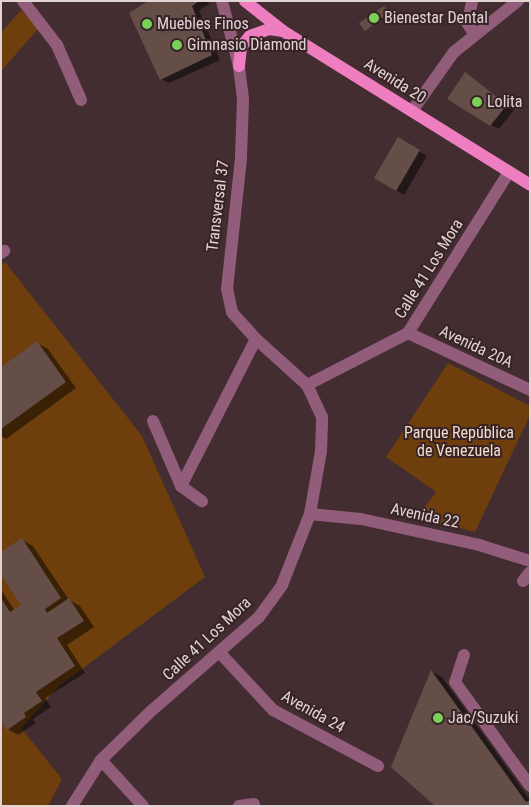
<!DOCTYPE html>
<meta charset="utf-8">
<style>
body{margin:0}
#map{position:relative;width:531px;height:807px;overflow:hidden;background:#432d30;font-family:"Roboto Condensed",sans-serif}
div>[style]{position:absolute}
[style*='--x']{left:calc(var(--x)*1px);top:calc(var(--y)*1px);width:calc(var(--w)*1px);rotate:calc(var(--a)*1deg)}
.green>*{inset:0;background:#6e3f0c}
.shadow>*{inset:0;background:#0007}
.building>*{inset:0;background:#654e48}
.minor>*{height:12px;margin:-6px;padding:0 6px;transform-origin:6px;border-radius:6px;background:#925c7b}
.major>*{height:12px;margin:-6px;padding:0 6px;transform-origin:6px;border-radius:6px;background:#ee7ec0}
.dots>*{width:14px;height:14px;translate:-50% -50%;box-sizing:border-box;border:2px solid #382426;border-radius:50%}
span{translate:-50% -50%;white-space:nowrap;text-align:center;line-height:1.15;-webkit-text-stroke:4px #382426;paint-order:stroke}
.poi-label{font-size:16px;color:#e2d3d5}
.left{translate:0 -50%;text-align:left}
.street-label{font-size:16px;color:#e2d3d5}
.park-label{font-size:16px;color:#f2dece}
.frame{position:absolute;inset:0;border:2px solid #e2d3d5;pointer-events:none}
</style>
<div id="map">
<div class="green">
<div style="clip-path:polygon(21px 10px,39px 28px,1px 71px,1px 33px)"></div>
<div style="clip-path:polygon(5px 262px,142px 436px,205px 577px,59px 686px,21px 728px,62px 779px,48px 806px,1px 806px,1px 265px)"></div>
<div style="clip-path:polygon(448px 363px,530px 406px,530px 415px,475px 532px,417px 517px,436px 492px,386px 457px)"></div>
</div>
<div class="shadow">
<div style="clip-path:polygon(150px 1px,208px 1px,209px 4px,199px 10px,220px 60px,169px 83px,161px 79px)"></div>
<div style="clip-path:polygon(386px 9px,390px 15px,365px 30px)"></div>
<div style="clip-path:polygon(466px 74px,514px 110px,499px 129px,491px 125px)"></div>
<div style="clip-path:polygon(398px 139px,427px 156px,404px 195px,376px 178px)"></div>
<div style="clip-path:polygon(37px 343px,48px 349px,76px 388px,6px 439px,1px 436px,1px 369px)"></div>
<div style="clip-path:polygon(22px 540px,33px 546px,69px 600px,80px 606px,94px 627px,67px 645px,85px 673px,45px 698px,51px 707px,33px 719px,36px 723px,18px 735px,8px 729px,1px 719px,1px 590px,15px 611px,23px 606px)"></div>
<div style="clip-path:polygon(432px 672px,442px 677px,530px 800px,530px 806px,392px 767px)"></div>
</div>
<div class="building">
<div style="clip-path:polygon(148px 1px,199px 1px,192px 6px,212px 55px,160px 80px,129px 13px)"></div>
<div style="clip-path:polygon(384px 6px,389px 13px,365px 31px,359px 23px)"></div>
<div style="clip-path:polygon(465px 72px,507px 105px,490px 126px,447px 99px)"></div>
<div style="clip-path:polygon(398px 137px,420px 150px,396px 191px,374px 178px)"></div>
<div style="clip-path:polygon(37px 341px,66px 382px,1px 429px,1px 367px)"></div>
<div style="clip-path:polygon(22px 538px,61px 598px,45px 609px,47px 613px,69px 598px,84px 621px,57px 638px,75px 666px,36px 692px,42px 701px,24px 713px,26px 717px,7px 730px,1px 721px,1px 598px,10px 612px,21px 605px,1px 575px,1px 552px)"></div>
<div style="clip-path:polygon(431px 670px,526px 802px,530px 800px,530px 806px,435px 806px,391px 767px)"></div>
</div>
<div class="minor">
<div style="--x:23;--y:1;--w:56;--a:52.3"></div>
<div style="--x:57;--y:45;--w:60;--a:66.4"></div>
<div style="--x:472;--y:1;--w:23;--a:100"></div>
<div style="--x:468;--y:24;--w:13;--a:58"></div>
<div style="--x:412;--y:111;--w:72;--a:-54.6"></div>
<div style="--x:454;--y:52;--w:82;--a:-38.6"></div>
<div style="--x:1;--y:253;--w:4;--a:-34"></div>
<div style="--x:408;--y:333;--w:135;--a:25"></div>
<div style="--x:307;--y:385;--w:114;--a:-27.2"></div>
<div style="--x:408;--y:333;--w:190;--a:-57.9"></div>
<div style="--x:153;--y:421;--w:71;--a:66.7"></div>
<div style="--x:181;--y:486;--w:165;--a:-63"></div>
<div style="--x:181;--y:486;--w:26;--a:36"></div>
<div style="--x:310;--y:514;--w:51;--a:5.6"></div>
<div style="--x:361;--y:519;--w:121;--a:12.4"></div>
<div style="--x:479;--y:545;--w:53;--a:17.4"></div>
<div style="--x:523;--y:581;--w:11;--a:-52"></div>
<div style="--x:220;--y:653;--w:78;--a:47.1"></div>
<div style="--x:273;--y:710;--w:119;--a:28.1"></div>
<div style="--x:464;--y:655;--w:28;--a:108"></div>
<div style="--x:455;--y:682;--w:128;--a:54.2"></div>
<div style="--x:101;--y:760;--w:62;--a:47.6"></div>
<div style="--x:72;--y:806;--w:54;--a:-57.8"></div>
<div style="--x:101;--y:760;--w:69;--a:-44.4"></div>
<div style="--x:150;--y:712;--w:145;--a:-41.1"></div>
<div style="--x:259;--y:617;--w:39;--a:-54"></div>
<div style="--x:282;--y:585;--w:76;--a:-68.5"></div>
<div style="--x:310;--y:514;--w:64;--a:-80.1"></div>
<div style="--x:321;--y:451;--w:34;--a:-88"></div>
<div style="--x:322;--y:417;--w:35;--a:-115"></div>
<div style="--x:307;--y:385;--w:69;--a:-138"></div>
<div style="--x:256;--y:339;--w:36;--a:-132"></div>
<div style="--x:232;--y:312;--w:24;--a:-102"></div>
<div style="--x:227;--y:289;--w:133;--a:-83.9"></div>
<div style="--x:241;--y:157;--w:58;--a:-88"></div>
<div style="--x:243;--y:99;--w:33;--a:-97"></div>
<div style="--x:239;--y:66;--w:67;--a:-104.7"></div>
<div style="--x:239;--y:806;--w:15;--a:-8"></div>
</div>
<div class="major">
<div style="--x:245;--y:1;--w:48;--a:38.3"></div>
<div style="--x:283;--y:31;--w:291;--a:31.9"></div>
<div style="--x:239;--y:66;--w:19;--a:-84"></div>
<div style="--x:241;--y:47;--w:14;--a:-51"></div>
<div style="--x:250;--y:36;--w:20;--a:-20"></div>
<div style="--x:269;--y:29;--w:14;--a:8"></div>
</div>
<div class="dots">
<div style="left:374px;top:18px;background:#7ad157"></div>
<div style="left:147px;top:24px;background:#7ad157"></div>
<div style="left:177px;top:45px;background:#7ad157"></div>
<div style="left:477px;top:102px;background:#7ad157"></div>
<div style="left:438px;top:718px;background:#7ad157"></div>
</div>
<div class="poi-label">
<span class="left" style="left:384px;top:18px">Bienestar Dental</span>
<span class="left" style="left:157px;top:24px">Muebles Finos</span>
<span class="left" style="left:187px;top:45px">Gimnasio Diamond</span>
<span class="left" style="left:487px;top:102px">Lolita</span>
<span class="left" style="left:448px;top:718px">Jac/Suzuki</span>
</div>
<div class="street-label">
<span style="left:395px;top:81px;rotate:32deg">Avenida 20</span>
<span style="left:218px;top:206px;rotate:-83deg">Transversal 37</span>
<span style="left:429px;top:269px;rotate:-58deg">Calle 41 Los Mora</span>
<span style="left:476px;top:347px;rotate:25deg">Avenida 20A</span>
<span style="left:425px;top:516px;rotate:12deg">Avenida 22</span>
<span style="left:207px;top:639px;rotate:-43deg">Calle 41 Los Mora</span>
<span style="left:313px;top:712px;rotate:29deg">Avenida 24</span>
</div>
<div class="park-label">
<span style="left:459px;top:442px">Parque República<br>de Venezuela</span>
</div>
<div class="frame"></div>
</div>
